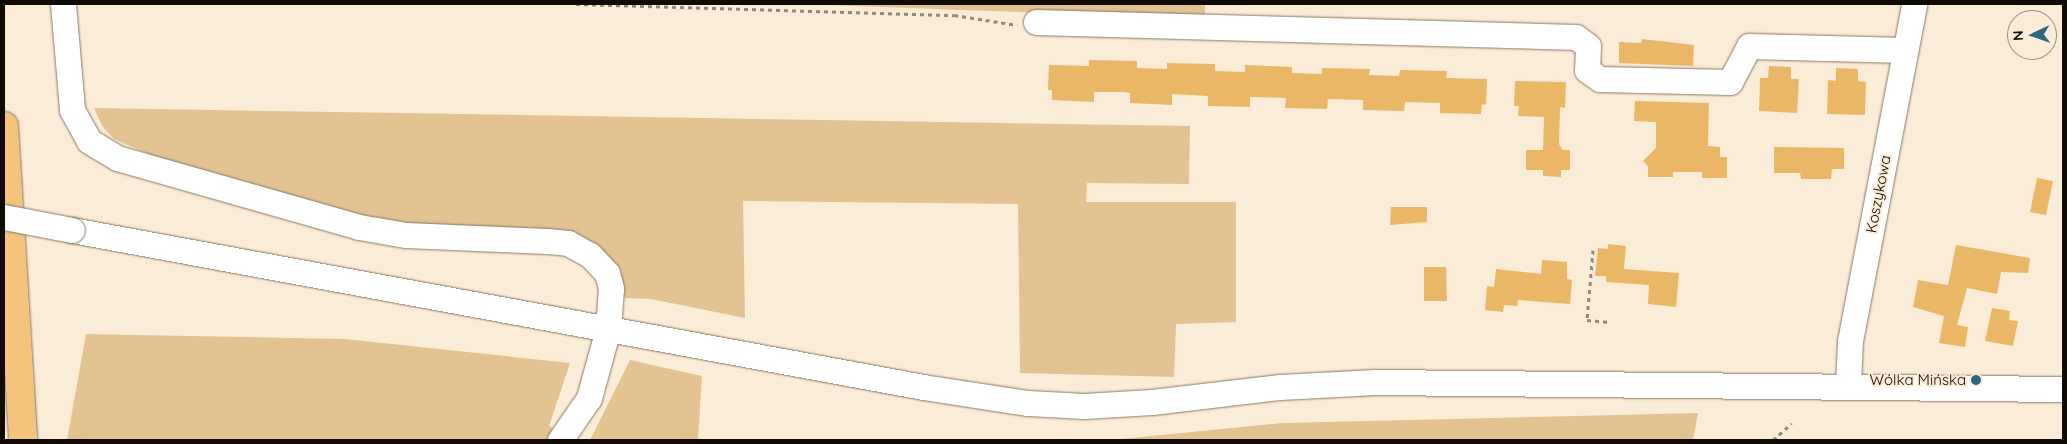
<!DOCTYPE html>
<meta charset="utf-8">
<style>
body{margin:0}
#map{position:relative;width:2067px;height:444px;overflow:hidden;background:#fbecd7;font-family:Quicksand,sans-serif}
div>[style]{position:absolute}
[style*='--x']{left:calc(var(--x)*1px);top:calc(var(--y)*1px);width:calc(var(--w)*1px);rotate:calc(var(--a)*1deg)}
.green>*{inset:0;background:#e3c392}
.building>*{inset:0;background:#eab766}
.path>*{height:3px;margin-top:-1.5px;transform-origin:0;background:repeating-linear-gradient(90deg,#93887a 0 4px,transparent 0 8px)}
.roads{filter:drop-shadow(0 0 1px #867966) drop-shadow(0 0 1px #867966)}
.minor>*{height:25px;margin:-12.5px;padding:0 12.5px;transform-origin:12.5px;border-radius:12.5px;background:#fff}
.highway>*{height:28px;margin:-14px;padding:0 14px;transform-origin:14px;border-radius:14px;background:#f4c47c}
.bridges{filter:drop-shadow(0 0 1px #867966) drop-shadow(0 0 1px #867966)}
.minor-bridge>*{height:25px;margin:-12.5px;padding:0 12.5px;transform-origin:12.5px;border-radius:12.5px;background:#fff}
.dots>*{width:14px;height:14px;translate:-50% -50%;box-sizing:border-box;border:2px solid #fbecd7;border-radius:50%}
span{translate:-50% -50%;white-space:nowrap;text-align:center;line-height:1.15;-webkit-text-stroke:4px #fbecd7;paint-order:stroke}
.street-label{font-size:15px;color:#100b05}
.poi-label{font-size:15px;color:#100b05}
.right{translate:-100% -50%;text-align:right}
.frame{position:absolute;inset:0;border:5px solid #100b05;pointer-events:none}
.north{position:absolute;left:2007px;top:10px;width:50px;height:50px;box-sizing:border-box;background:#fbecd7;border:1px solid #9d9283;border-radius:50%;rotate:267deg;font-size:14px;font-weight:700;line-height:20px;text-align:center;color:#100b05}
.north::after{content:'';display:block;margin:auto;width:18px;height:22px;background:#2d6880;clip-path:polygon(50% 0,100% 100%,50% 72%,0 100%)}
</style>
<div id="map">
<div class="green">
<div style="clip-path:polygon(801px 4px,1205px 4px,1205px 16px,1020px 12px)"></div>
<div style="clip-path:polygon(94px 108px,1190px 126px,1189px 184px,1087px 183px,1086px 202px,1236px 202px,1236px 322px,1176px 324px,1174px 377px,1020px 373px,1018px 204px,743px 201px,745px 318px,651px 299px,625px 298px,620px 276px,606px 254px,375px 225px,208px 180px,114px 139px,102px 126px)"></div>
<div style="clip-path:polygon(86px 334px,345px 339px,570px 363px,549px 426px,576px 440px,67px 440px)"></div>
<div style="clip-path:polygon(630px 360px,702px 376px,698px 440px,590px 440px)"></div>
<div style="clip-path:polygon(1698px 413px,1693px 440px,1111px 440px,1282px 423px)"></div>
</div>
<div class="building">
<div style="clip-path:polygon(1642px 39px,1694px 45px,1693px 66px,1619px 63px,1619px 42px,1641px 43px)"></div>
<div style="clip-path:polygon(1089px 60px,1137px 61px,1137px 68px,1167px 69px,1167px 63px,1215px 64px,1215px 71px,1245px 72px,1245px 65px,1292px 67px,1292px 73px,1322px 74px,1322px 68px,1370px 69px,1369px 75px,1399px 76px,1400px 70px,1447px 71px,1446px 78px,1487px 79px,1486px 105px,1482px 104px,1481px 114px,1440px 113px,1440px 103px,1405px 102px,1404px 111px,1363px 110px,1363px 100px,1328px 99px,1327px 109px,1285px 108px,1286px 98px,1250px 97px,1250px 107px,1208px 106px,1208px 96px,1172px 94px,1172px 105px,1130px 103px,1130px 93px,1123px 92px,1094px 92px,1094px 102px,1052px 100px,1052px 90px,1048px 90px,1049px 65px,1089px 66px)"></div>
<div style="clip-path:polygon(1769px 66px,1791px 67px,1791px 79px,1799px 79px,1797px 113px,1759px 111px,1760px 78px,1768px 78px)"></div>
<div style="clip-path:polygon(1836px 68px,1858px 69px,1858px 81px,1866px 82px,1865px 115px,1827px 114px,1828px 80px,1836px 81px)"></div>
<div style="clip-path:polygon(1515px 81px,1566px 82px,1565px 108px,1560px 107px,1559px 144px,1563px 150px,1570px 150px,1570px 170px,1561px 170px,1561px 177px,1543px 176px,1543px 170px,1526px 170px,1526px 150px,1543px 150px,1544px 117px,1518px 116px,1519px 106px,1514px 106px)"></div>
<div style="clip-path:polygon(1635px 101px,1709px 103px,1708px 146px,1720px 147px,1720px 157px,1727px 157px,1727px 178px,1702px 178px,1702px 172px,1673px 172px,1673px 177px,1648px 177px,1648px 166px,1643px 161px,1656px 148px,1656px 122px,1634px 121px)"></div>
<div style="clip-path:polygon(1774px 147px,1844px 148px,1844px 169px,1832px 169px,1831px 179px,1801px 179px,1800px 173px,1774px 173px)"></div>
<div style="clip-path:polygon(2037px 178px,2053px 181px,2046px 215px,2030px 212px)"></div>
<div style="clip-path:polygon(1391px 207px,1427px 207px,1427px 222px,1390px 225px)"></div>
<div style="clip-path:polygon(1608px 244px,1626px 246px,1624px 269px,1679px 273px,1676px 307px,1648px 304px,1649px 285px,1606px 282px,1606px 276px,1595px 276px,1598px 248px,1608px 249px)"></div>
<div style="clip-path:polygon(1956px 245px,2030px 258px,2028px 273px,2001px 272px,1997px 294px,1967px 288px,1957px 325px,1968px 327px,1965px 347px,1939px 343px,1944px 316px,1913px 307px,1918px 280px,1948px 285px)"></div>
<div style="clip-path:polygon(1542px 260px,1567px 262px,1567px 279px,1572px 280px,1570px 304px,1518px 300px,1517px 306px,1504px 305px,1503px 312px,1485px 310px,1487px 286px,1494px 287px,1496px 269px,1541px 274px)"></div>
<div style="clip-path:polygon(1424px 267px,1446px 267px,1447px 301px,1424px 301px)"></div>
<div style="clip-path:polygon(1992px 308px,2010px 311px,2009px 320px,2018px 321px,2013px 346px,1985px 341px)"></div>
</div>
<div class="path">
<div style="--x:576;--y:4;--w:378;--a:1.7"></div>
<div style="--x:954;--y:15;--w:64;--a:9"></div>
<div style="--x:1593;--y:250;--w:70;--a:94.9"></div>
<div style="--x:1587;--y:320;--w:22;--a:5"></div>
<div style="--x:1773;--y:440;--w:25;--a:-42"></div>
</div>
<div class="roads">
<div class="minor">
<div style="--x:63;--y:4;--w:106;--a:85.1"></div>
<div style="--x:72;--y:110;--w:35;--a:61"></div>
<div style="--x:89;--y:141;--w:33;--a:31"></div>
<div style="--x:117;--y:158;--w:252;--a:15.9"></div>
<div style="--x:359;--y:227;--w:48;--a:9.7"></div>
<div style="--x:406;--y:235;--w:141;--a:2.4"></div>
<div style="--x:547;--y:241;--w:21;--a:5"></div>
<div style="--x:568;--y:243;--w:25;--a:29"></div>
<div style="--x:590;--y:255;--w:25;--a:47"></div>
<div style="--x:607;--y:273;--w:16;--a:75"></div>
<div style="--x:611;--y:288;--w:41;--a:94.2"></div>
<div style="--x:608;--y:329;--w:72;--a:105.4"></div>
<div style="--x:589;--y:398;--w:51;--a:124.6"></div>
<div style="--x:1036;--y:22;--w:540;--a:1.59"></div>
<div style="--x:1576;--y:37;--w:15;--a:37"></div>
<div style="--x:1588;--y:46;--w:24;--a:92"></div>
<div style="--x:1587;--y:70;--w:16;--a:35"></div>
<div style="--x:1600;--y:79;--w:130;--a:1.3"></div>
<div style="--x:1730;--y:82;--w:41;--a:-62.2"></div>
<div style="--x:1749;--y:46;--w:156;--a:1.5"></div>
<div style="--x:72;--y:230;--w:865;--a:10.45"></div>
<div style="--x:923;--y:387;--w:106;--a:8.7"></div>
<div style="--x:1028;--y:403;--w:56;--a:3.1"></div>
<div style="--x:1084;--y:406;--w:68;--a:-3.4"></div>
<div style="--x:1152;--y:402;--w:129;--a:-6.7"></div>
<div style="--x:1280;--y:387;--w:95;--a:-3"></div>
<div style="--x:1375;--y:382;--w:688;--a:0.58"></div>
<div style="--x:1848;--y:385;--w:44;--a:-87.4"></div>
<div style="--x:1850;--y:341;--w:343;--a:-79.2"></div>
</div>
<div class="highway">
<div style="--x:4;--y:126;--w:315;--a:86.5"></div>
</div>
</div>
<div class="bridges">
<div class="minor-bridge">
<div style="--x:4;--y:217;--w:69;--a:10.8"></div>
</div>
</div>
<div class="dots">
<div style="left:1976px;top:380px;background:#2d6880"></div>
</div>
<div class="street-label">
<span style="left:1878px;top:194px;rotate:-79deg">Koszykowa</span>
</div>
<div class="poi-label">
<span class="right" style="left:1966px;top:380px">Wólka Mińska</span>
</div>
<div class="frame"></div>
<div class="north">N</div>
</div>
